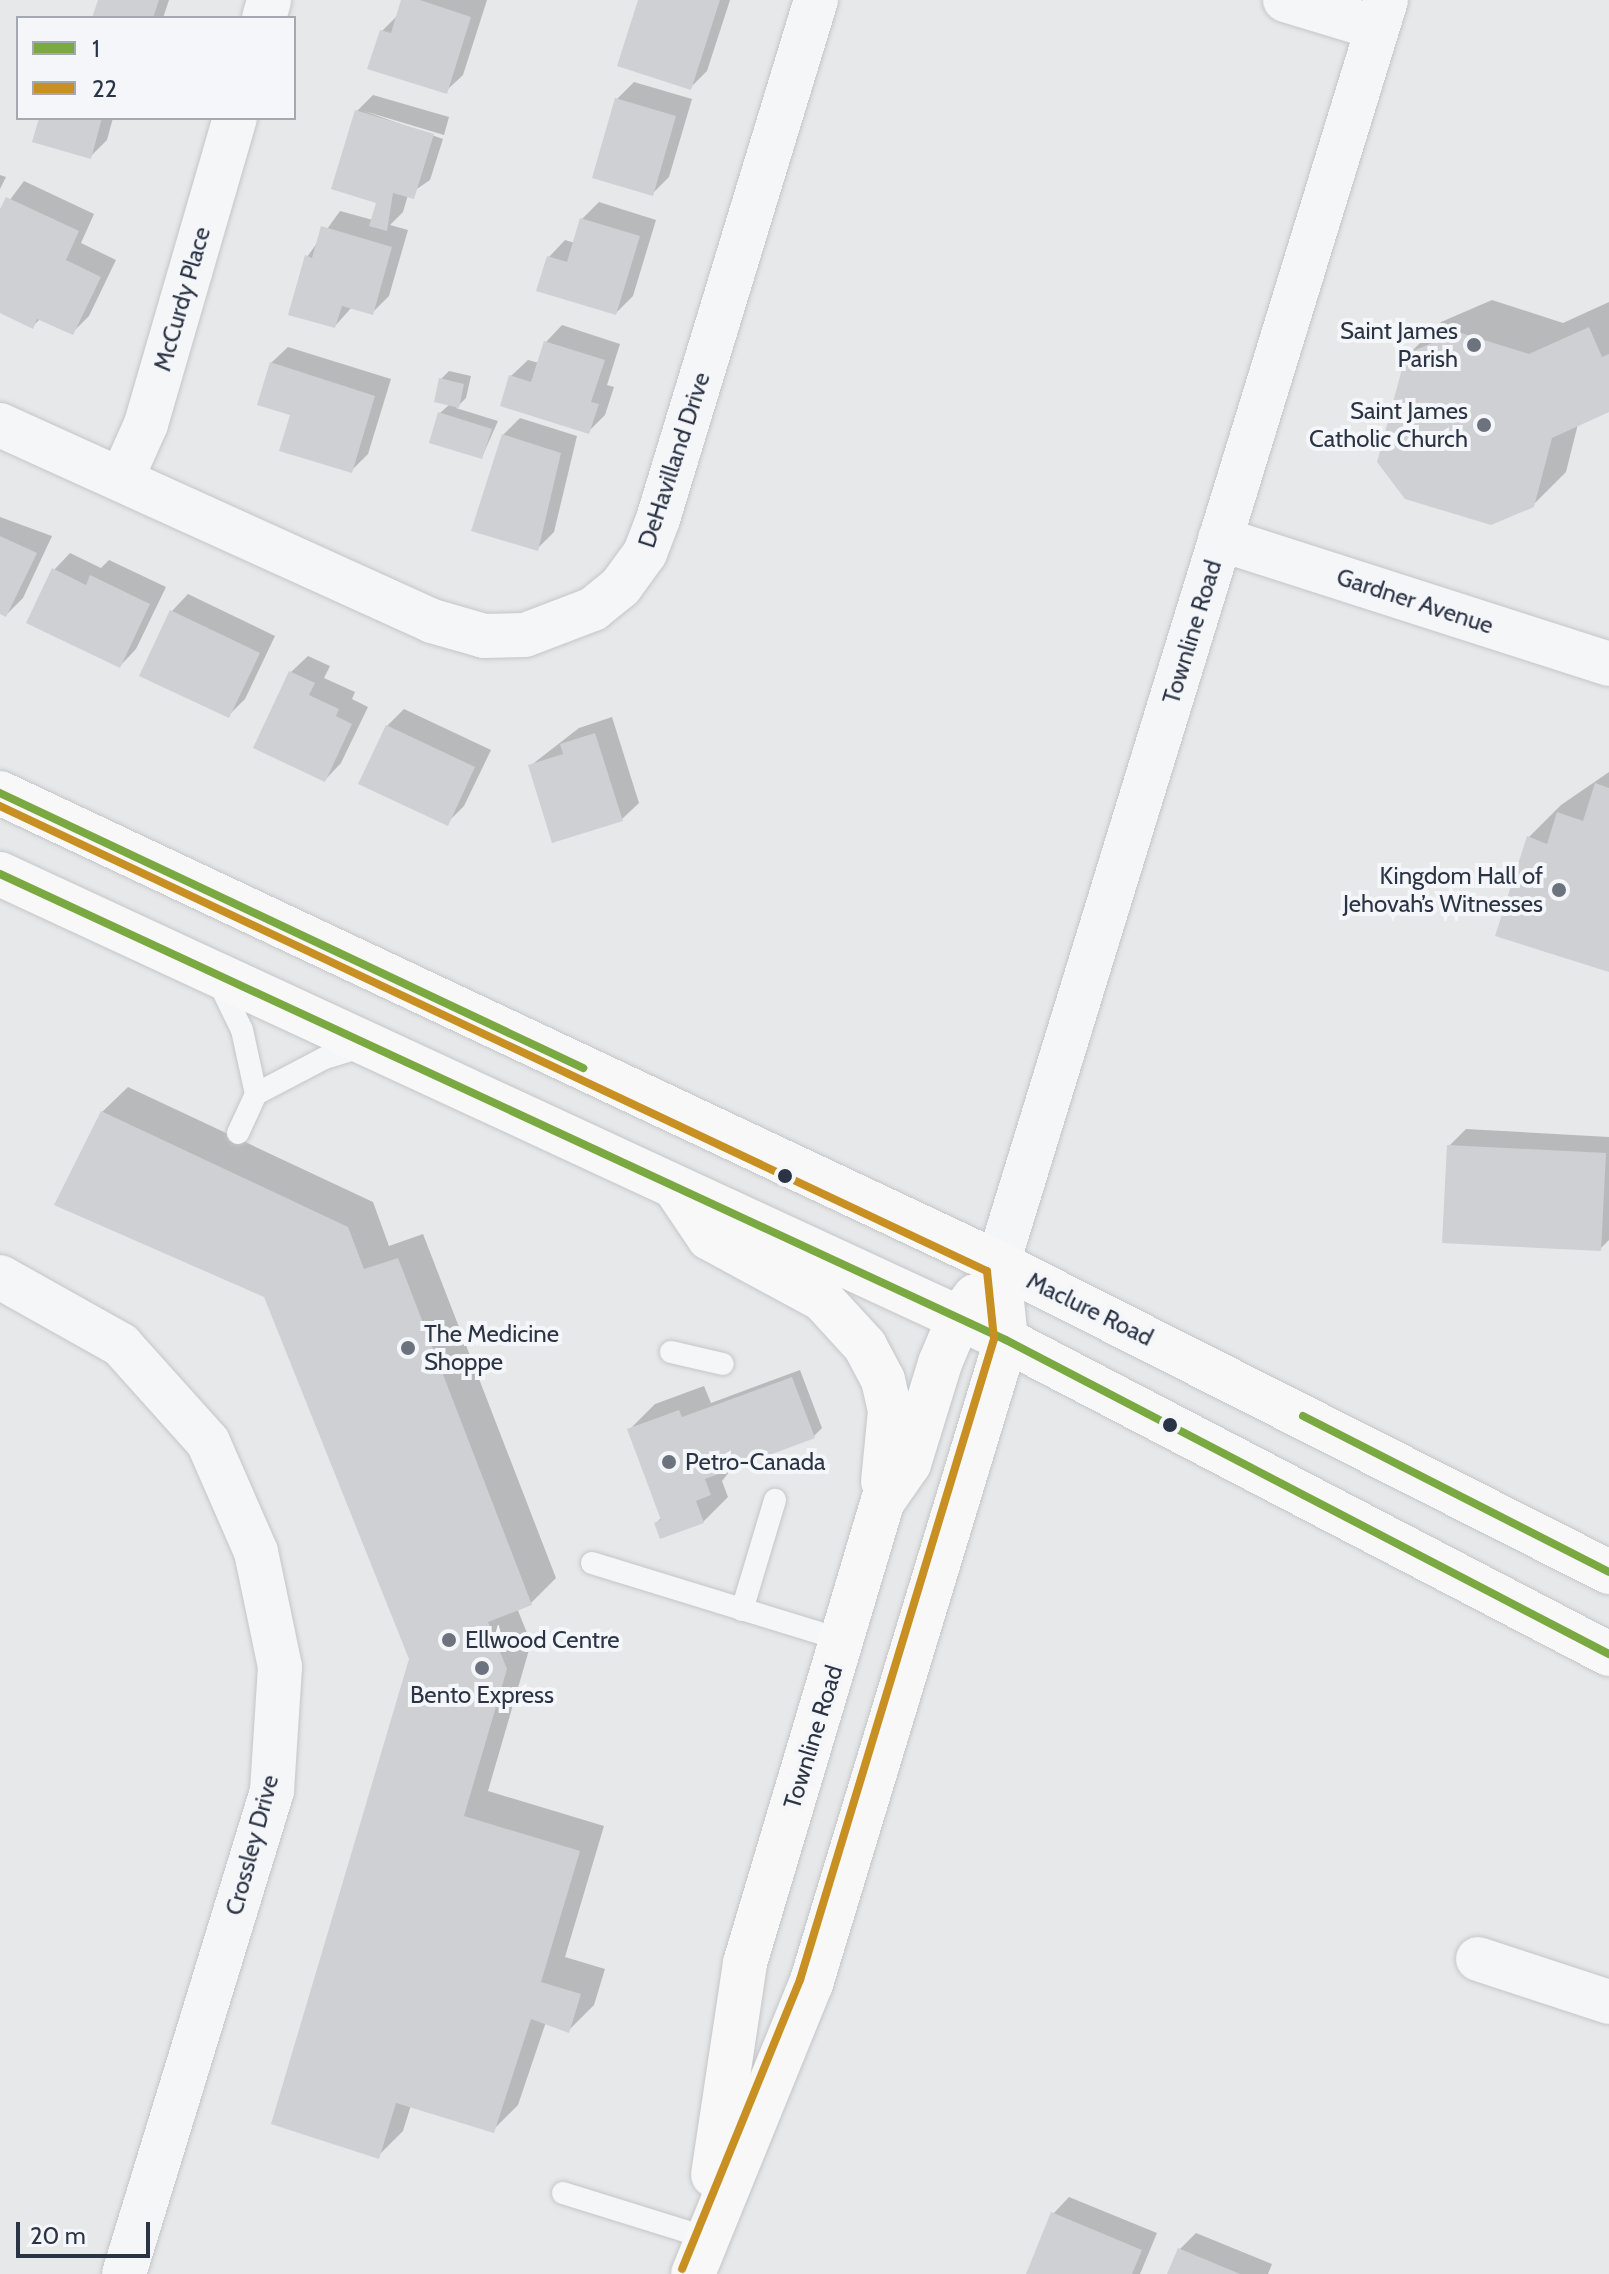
<!DOCTYPE html>
<meta charset="utf-8">
<style>
body{margin:0}
#map{position:relative;width:1609px;height:2274px;overflow:hidden;background:#e6e8ea;font-family:Cabin,sans-serif}
div>[style]{position:absolute}
[style*='--x']{left:calc(var(--x)*1px);top:calc(var(--y)*1px);width:calc(var(--w)*1px);rotate:calc(var(--a)*1deg)}
.shadow>*{inset:0;background:#0003}
.building>*{inset:0;background:#ced0d3}
.roads{filter:drop-shadow(0 0 2px #c4c6c8) drop-shadow(0 0 2px #c4c6c8)}
.lane>*{height:22px;margin:-11px;padding:0 11px;transform-origin:11px;border-radius:11px;background:#f5f6f7}
.street>*{height:44px;margin:-22px;padding:0 22px;transform-origin:22px;border-radius:22px;background:#f5f6f7}
.secondary>*{height:44px;margin:-22px;padding:0 22px;transform-origin:22px;border-radius:22px;background:#f8f8f8}
.bus-1>*{height:8px;margin:-4px;padding:0 4px;transform-origin:4px;border-radius:4px;background:#79a940}
.bus-2>*{height:8px;margin:-4px;padding:0 4px;transform-origin:4px;border-radius:4px;background:#c89022}
.dots>*{width:22px;height:22px;translate:-50% -50%;box-sizing:border-box;border:4px solid #f4f6f9;border-radius:50%}
span{translate:-50% -50%;white-space:nowrap;text-align:center;line-height:1.15;-webkit-text-stroke:8px #f4f6f9;paint-order:stroke}
.street-label{font-size:24px;color:#2b3445}
.poi-label{font-size:24px;color:#2b3445}
.right{translate:-100% -50%;text-align:right}
.left{translate:0 -50%;text-align:left}
.legend{position:absolute;left:16px;top:16px;width:280px;height:104px;box-sizing:border-box;background:#f4f6f9;border:2px solid #a4a8b1;margin:0;padding:10px 14px;list-style:none;font-size:24px;color:#2b3445}
.legend li{display:flex;align-items:center;gap:16px;height:40px}
.legend b{width:40px;border:2px solid #a4a8b1}
.scale{position:absolute;left:16px;top:2222px;width:134px;height:36px;box-sizing:border-box;border:4px solid #2b3445;border-top:0;padding-left:10px;font-size:24px;line-height:28px;white-space:nowrap;color:#2b3445;-webkit-text-stroke:6px #f4f6f9;paint-order:stroke}
</style>
<div id="map">
<div class="shadow">
<div style="clip-path:polygon(100px 0,169px 0,163px 18px,95px 18px)"></div>
<div style="clip-path:polygon(403px 0,487px 0,463px 75px,446px 91px,382px 31px,399px 14px)"></div>
<div style="clip-path:polygon(640px 0,730px 0,707px 71px,690px 88px)"></div>
<div style="clip-path:polygon(634px 82px,692px 99px,669px 177px,652px 194px,617px 99px)"></div>
<div style="clip-path:polygon(373px 95px,449px 117px,444px 135px,364px 111px,443px 139px,430px 180px,408px 195px,403px 212px,390px 225px,408px 230px,389px 296px,372px 313px,352px 307px,335px 326px,307px 257px,340px 211px,373px 220px,379px 202px,356px 112px)"></div>
<div style="clip-path:polygon(41px 118px,113px 118px,107px 140px,90px 157px)"></div>
<div style="clip-path:polygon(0 175px,6px 177px,0 189px)"></div>
<div style="clip-path:polygon(24px 181px,94px 214px,81px 243px,116px 260px,89px 316px,72px 333px,41px 318px,33px 326px,0 311px,0 213px)"></div>
<div style="clip-path:polygon(599px 202px,656px 220px,633px 296px,616px 313px,549px 257px,565px 240px,575px 243px,582px 219px)"></div>
<div style="clip-path:polygon(1492px 300px,1563px 323px,1609px 302px,1609px 409px,1578px 424px,1566px 472px,1533px 505px,1408px 355px,1441px 322px)"></div>
<div style="clip-path:polygon(562px 325px,620px 344px,607px 385px,614px 387px,605px 415px,588px 432px,511px 376px,528px 360px,539px 363px,546px 342px)"></div>
<div style="clip-path:polygon(288px 347px,391px 379px,368px 454px,351px 471px,293px 414px,271px 363px)"></div>
<div style="clip-path:polygon(449px 371px,471px 376px,466px 398px,456px 408px,498px 421px,482px 457px,440px 413px,450px 404px,441px 379px)"></div>
<div style="clip-path:polygon(520px 418px,577px 436px,554px 532px,537px 549px,503px 435px)"></div>
<div style="clip-path:polygon(0 517px,52px 536px,23px 598px,6px 615px,0 612px)"></div>
<div style="clip-path:polygon(70px 553px,101px 568px,109px 560px,166px 587px,136px 649px,120px 666px,54px 570px)"></div>
<div style="clip-path:polygon(188px 594px,275px 636px,245px 699px,228px 716px,172px 611px)"></div>
<div style="clip-path:polygon(308px 656px,330px 666px,324px 678px,355px 692px,352px 699px,368px 707px,341px 763px,325px 780px,291px 672px)"></div>
<div style="clip-path:polygon(404px 709px,491px 750px,464px 806px,447px 823px,387px 726px)"></div>
<div style="clip-path:polygon(612px 717px,639px 803px,622px 819px,530px 766px,579px 728px)"></div>
<div style="clip-path:polygon(1609px 772px,1609px 970px,1528px 838px,1561px 805px)"></div>
<div style="clip-path:polygon(128px 1087px,373px 1202px,389px 1246px,423px 1234px,556px 1578px,531px 1603px,517px 1608px,531px 1643px,488px 1791px,604px 1826px,565px 1957px,605px 1969px,594px 2005px,569px 2030px,546px 2022px,518px 2105px,493px 2130px,411px 2105px,403px 2131px,378px 2156px,411px 1659px,265px 1295px,102px 1112px)"></div>
<div style="clip-path:polygon(1466px 1129px,1609px 1137px,1609px 1240px,1600px 1249px,1449px 1146px)"></div>
<div style="clip-path:polygon(800px 1370px,822px 1428px,814px 1436px,734px 1466px,722px 1481px,728px 1497px,703px 1522px,656px 1523px,662px 1517px,630px 1429px,655px 1404px,704px 1386px,711px 1403px)"></div>
<div style="clip-path:polygon(1069px 2197px,1157px 2233px,1140px 2274px,1028px 2274px,1053px 2214px)"></div>
<div style="clip-path:polygon(1196px 2233px,1272px 2264px,1268px 2274px,1170px 2274px,1180px 2249px)"></div>
</div>
<div class="building">
<div style="clip-path:polygon(98px 0,159px 0,153px 18px,92px 18px)"></div>
<div style="clip-path:polygon(401px 0,420px 0,471px 17px,447px 94px,367px 69px,380px 30px,391px 33px)"></div>
<div style="clip-path:polygon(638px 0,720px 0,691px 90px,617px 66px)"></div>
<div style="clip-path:polygon(615px 98px,676px 116px,653px 196px,592px 178px)"></div>
<div style="clip-path:polygon(355px 110px,434px 134px,414px 199px,393px 193px,387px 231px,369px 226px,376px 203px,331px 189px)"></div>
<div style="clip-path:polygon(39px 118px,102px 118px,91px 159px,32px 142px)"></div>
<div style="clip-path:polygon(6px 197px,79px 231px,66px 260px,101px 277px,73px 335px,37px 319px,33px 329px,0 313px,0 209px)"></div>
<div style="clip-path:polygon(580px 218px,640px 236px,616px 315px,536px 291px,547px 256px,567px 262px)"></div>
<div style="clip-path:polygon(321px 226px,392px 247px,373px 315px,342px 306px,335px 328px,288px 315px,305px 255px,312px 258px)"></div>
<div style="clip-path:polygon(1589px 327px,1602px 357px,1609px 354px,1609px 412px,1552px 438px,1534px 507px,1491px 525px,1405px 499px,1377px 462px,1406px 354px,1458px 332px,1529px 354px)"></div>
<div style="clip-path:polygon(544px 341px,605px 360px,591px 402px,599px 404px,589px 434px,500px 406px,509px 375px,531px 382px)"></div>
<div style="clip-path:polygon(270px 362px,375px 396px,352px 473px,279px 451px,290px 415px,257px 405px)"></div>
<div style="clip-path:polygon(439px 378px,464px 384px,459px 408px,434px 402px)"></div>
<div style="clip-path:polygon(438px 412px,492px 429px,482px 459px,429px 443px)"></div>
<div style="clip-path:polygon(502px 434px,561px 453px,538px 551px,471px 531px)"></div>
<div style="clip-path:polygon(0 536px,37px 553px,6px 617px,0 614px)"></div>
<div style="clip-path:polygon(52px 568px,86px 585px,90px 575px,150px 604px,120px 668px,26px 623px)"></div>
<div style="clip-path:polygon(170px 610px,260px 653px,229px 718px,139px 676px)"></div>
<div style="clip-path:polygon(289px 671px,315px 683px,309px 695px,339px 709px,336px 716px,352px 724px,325px 782px,253px 748px)"></div>
<div style="clip-path:polygon(386px 725px,475px 767px,448px 826px,358px 784px)"></div>
<div style="clip-path:polygon(595px 733px,623px 821px,552px 843px,528px 765px,563px 754px,560px 744px)"></div>
<div style="clip-path:polygon(1595px 783px,1609px 788px,1609px 972px,1495px 936px,1527px 836px,1547px 844px,1557px 812px,1583px 821px)"></div>
<div style="clip-path:polygon(101px 1111px,348px 1227px,364px 1269px,398px 1258px,532px 1605px,488px 1622px,507px 1669px,464px 1816px,580px 1851px,541px 1982px,581px 1994px,569px 2033px,531px 2019px,494px 2133px,396px 2103px,379px 2159px,271px 2124px,409px 1659px,264px 1297px,54px 1205px)"></div>
<div style="clip-path:polygon(1447px 1145px,1606px 1153px,1601px 1251px,1442px 1243px)"></div>
<div style="clip-path:polygon(792px 1377px,815px 1438px,705px 1479px,711px 1495px,696px 1501px,704px 1523px,660px 1539px,654px 1523px,661px 1520px,627px 1429px,679px 1410px,682px 1417px)"></div>
<div style="clip-path:polygon(1051px 2212px,1142px 2250px,1132px 2274px,1026px 2274px)"></div>
<div style="clip-path:polygon(1178px 2248px,1240px 2274px,1167px 2274px)"></div>
</div>
<div class="roads">
<div class="lane">
<div style="--x:217;--y:979;--w:57;--a:63.9"></div>
<div style="--x:242;--y:1030;--w:66;--a:77.7"></div>
<div style="--x:256;--y:1094;--w:43;--a:114.8"></div>
<div style="--x:256;--y:1094;--w:78;--a:-27.6"></div>
<div style="--x:325;--y:1058;--w:41;--a:-17.1"></div>
<div style="--x:671;--y:1352;--w:53;--a:13"></div>
<div style="--x:592;--y:1563;--w:262;--a:17.1"></div>
<div style="--x:742;--y:1610;--w:115;--a:-73.3"></div>
<div style="--x:563;--y:2193;--w:148;--a:17.3"></div>
</div>
<div class="street">
<div style="--x:1285;--y:0;--w:96;--a:16.9"></div>
<div style="--x:264;--y:18;--w:19;--a:-74"></div>
<div style="--x:0;--y:425;--w:474;--a:24.4"></div>
<div style="--x:432;--y:621;--w:54;--a:16.1"></div>
<div style="--x:484;--y:636;--w:41;--a:-1.4"></div>
<div style="--x:525;--y:635;--w:73;--a:-20.9"></div>
<div style="--x:593;--y:609;--w:36;--a:-39"></div>
<div style="--x:621;--y:586;--w:41;--a:-54"></div>
<div style="--x:645;--y:553;--w:36;--a:-69"></div>
<div style="--x:658;--y:519;--w:543;--a:-73.07"></div>
<div style="--x:122;--y:478;--w:59;--a:-66"></div>
<div style="--x:146;--y:424;--w:319;--a:-73.8"></div>
<div style="--x:1220;--y:539;--w:409;--a:17.8"></div>
<div style="--x:998;--y:1263;--w:1321;--a:-72.92"></div>
<div style="--x:0;--y:1277;--w:139;--a:29.3"></div>
<div style="--x:121;--y:1345;--w:130;--a:48.1"></div>
<div style="--x:208;--y:1442;--w:120;--a:66.4"></div>
<div style="--x:256;--y:1552;--w:117;--a:78.2"></div>
<div style="--x:280;--y:1667;--w:124;--a:93.7"></div>
<div style="--x:272;--y:1791;--w:505;--a:107.04"></div>
<div style="--x:1478;--y:1959;--w:138;--a:18.2"></div>
</div>
<div class="secondary">
<div style="--x:0;--y:793;--w:1103;--a:25.22"></div>
<div style="--x:998;--y:1263;--w:685;--a:26.83"></div>
<div style="--x:0;--y:874;--w:1109;--a:24.85"></div>
<div style="--x:1006;--y:1340;--w:680;--a:27.51"></div>
<div style="--x:676;--y:1189;--w:59;--a:56"></div>
<div style="--x:709;--y:1238;--w:128;--a:28.4"></div>
<div style="--x:822;--y:1299;--w:64;--a:47.5"></div>
<div style="--x:865;--y:1346;--w:38;--a:62"></div>
<div style="--x:883;--y:1380;--w:32;--a:77"></div>
<div style="--x:890;--y:1411;--w:71;--a:95.6"></div>
<div style="--x:713;--y:2175;--w:214;--a:-81.4"></div>
<div style="--x:745;--y:1963;--w:482;--a:-73.4"></div>
<div style="--x:883;--y:1501;--w:45;--a:-54.9"></div>
<div style="--x:909;--y:1464;--w:106;--a:-72.9"></div>
<div style="--x:940;--y:1363;--w:49;--a:-67.1"></div>
<div style="--x:959;--y:1318;--w:27;--a:-54"></div>
<div style="--x:693;--y:2274;--w:313;--a:-67.9"></div>
<div style="--x:811;--y:1984;--w:673;--a:-73.15"></div>
<div style="--x:1006;--y:1340;--w:77;--a:-95.9"></div>
</div>
</div>
<div class="bus-1">
<div style="--x:0;--y:793;--w:645;--a:25.25"></div>
<div style="--x:0;--y:874;--w:1109;--a:24.85"></div>
<div style="--x:1006;--y:1340;--w:680;--a:27.51"></div>
<div style="--x:1303;--y:1416;--w:343;--a:27"></div>
</div>
<div class="bus-2">
<div style="--x:0;--y:806;--w:1091;--a:25.23"></div>
<div style="--x:987;--y:1271;--w:68;--a:84.1"></div>
<div style="--x:994;--y:1339;--w:670;--a:106.84"></div>
<div style="--x:800;--y:1980;--w:312;--a:112.2"></div>
</div>
<div class="dots">
<div style="left:1474px;top:345px;background:#6c737f"></div>
<div style="left:1484px;top:425px;background:#6c737f"></div>
<div style="left:1559px;top:890px;background:#6c737f"></div>
<div style="left:785px;top:1176px;background:#2b3445"></div>
<div style="left:408px;top:1348px;background:#6c737f"></div>
<div style="left:1170px;top:1425px;background:#2b3445"></div>
<div style="left:669px;top:1462px;background:#6c737f"></div>
<div style="left:449px;top:1640px;background:#6c737f"></div>
<div style="left:482px;top:1668px;background:#6c737f"></div>
</div>
<div class="street-label">
<span style="left:182px;top:299px;rotate:-74deg">McCurdy Place</span>
<span style="left:674px;top:460px;rotate:-72deg">DeHavilland Drive</span>
<span style="left:1415px;top:601px;rotate:18deg">Gardner Avenue</span>
<span style="left:1192px;top:632px;rotate:-73deg">Townline Road</span>
<span style="left:1090px;top:1309px;rotate:26deg">Maclure Road</span>
<span style="left:813px;top:1737px;rotate:-73deg">Townline Road</span>
<span style="left:252px;top:1845px;rotate:-75deg">Crossley Drive</span>
</div>
<div class="poi-label">
<span class="right" style="left:1458px;top:345px">Saint James<br>Parish</span>
<span class="right" style="left:1468px;top:425px">Saint James<br>Catholic Church</span>
<span class="right" style="left:1543px;top:890px">Kingdom Hall of<br>Jehovah’s Witnesses</span>
<span class="left" style="left:424px;top:1348px">The Medicine<br>Shoppe</span>
<span class="left" style="left:685px;top:1462px">Petro-Canada</span>
<span class="left" style="left:465px;top:1640px">Ellwood Centre</span>
<span style="left:482px;top:1695px">Bento Express</span>
</div>
<ul class="legend">
<li><b style="height:10px;background:#79a940"></b>1</li>
<li><b style="height:10px;background:#c89022"></b>22</li>
</ul>
<div class="scale">20 m</div>
</div>
